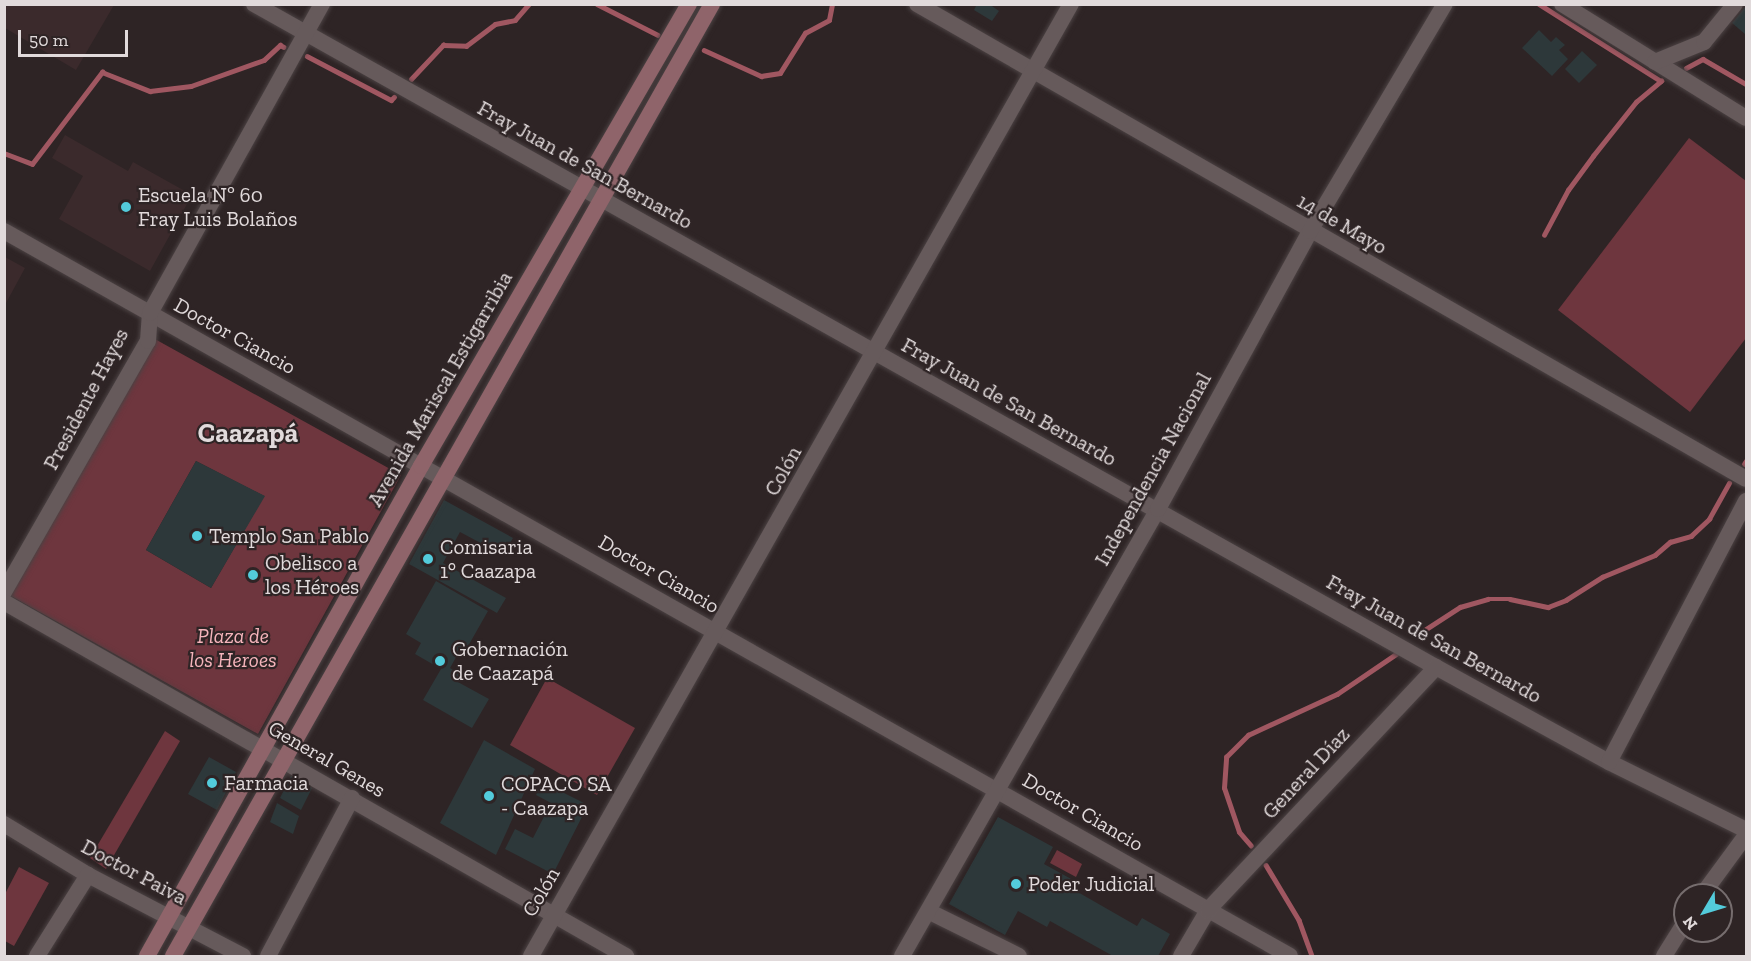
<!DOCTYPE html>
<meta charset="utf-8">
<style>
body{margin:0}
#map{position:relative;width:1751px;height:961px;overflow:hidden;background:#2e2425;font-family:"Zilla Slab",serif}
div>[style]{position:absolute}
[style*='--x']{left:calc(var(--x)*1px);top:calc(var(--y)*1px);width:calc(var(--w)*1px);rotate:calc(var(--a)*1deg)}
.built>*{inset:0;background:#3b2a2c}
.green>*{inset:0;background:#6e363e}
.stream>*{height:4.5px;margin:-2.25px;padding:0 2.25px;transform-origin:2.25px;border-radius:2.25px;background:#a05761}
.building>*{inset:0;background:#2d383a}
.roads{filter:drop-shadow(0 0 2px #4b4243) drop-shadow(0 0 2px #4b4243)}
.minor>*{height:16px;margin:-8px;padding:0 8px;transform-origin:8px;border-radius:8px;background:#665a5b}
.secondary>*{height:16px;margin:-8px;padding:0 8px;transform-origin:8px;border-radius:8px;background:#8f646a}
.dots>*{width:16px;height:16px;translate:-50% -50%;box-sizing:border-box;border:3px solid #2e2425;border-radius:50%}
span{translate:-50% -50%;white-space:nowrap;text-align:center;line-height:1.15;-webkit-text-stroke:4.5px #2e2425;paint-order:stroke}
.street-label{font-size:21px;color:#e1dadb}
.poi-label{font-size:21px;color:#e1dadb}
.left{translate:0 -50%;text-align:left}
.park-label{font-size:21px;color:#f5b4bb;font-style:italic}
.district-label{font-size:27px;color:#e1dadb;font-weight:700}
.frame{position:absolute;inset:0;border:6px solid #e1dadb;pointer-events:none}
.north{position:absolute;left:1673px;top:883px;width:60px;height:60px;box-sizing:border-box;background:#2e2425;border:2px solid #766d6e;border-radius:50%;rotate:232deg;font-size:16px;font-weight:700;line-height:24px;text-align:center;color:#e1dadb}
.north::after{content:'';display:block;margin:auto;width:21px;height:27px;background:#53cbdb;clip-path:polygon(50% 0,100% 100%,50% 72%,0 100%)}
.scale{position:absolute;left:18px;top:30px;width:110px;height:27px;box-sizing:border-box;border:3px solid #e1dadb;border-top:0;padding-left:8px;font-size:18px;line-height:21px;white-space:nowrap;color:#e1dadb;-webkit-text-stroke:4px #2e2425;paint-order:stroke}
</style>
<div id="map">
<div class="built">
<div style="clip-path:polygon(5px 4px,114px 4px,114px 5px,76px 70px,5px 28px)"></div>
<div style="clip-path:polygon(65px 135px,128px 171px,133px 162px,192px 195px,150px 271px,59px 219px,83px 176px,52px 158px)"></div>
<div style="clip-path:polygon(5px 257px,25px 268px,5px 305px)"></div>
</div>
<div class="green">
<div style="clip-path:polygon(1689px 138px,1746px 181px,1746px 338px,1690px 412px,1558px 310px)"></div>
<div style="clip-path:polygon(evenodd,153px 338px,401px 475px,258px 734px,11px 596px,153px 338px,196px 461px,264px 496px,211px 588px,146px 550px,196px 461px)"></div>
<div style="clip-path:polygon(547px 678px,635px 728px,597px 795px,510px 745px)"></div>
<div style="clip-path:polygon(165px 731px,180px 741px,106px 869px,90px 858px)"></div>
<div style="clip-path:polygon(1057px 850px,1082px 864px,1076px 877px,1050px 863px)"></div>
<div style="clip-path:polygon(19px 867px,49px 883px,14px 946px,5px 941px,5px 894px)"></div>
</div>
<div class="stream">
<div style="--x:597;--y:4;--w:68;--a:26.9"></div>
<div style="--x:1539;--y:4;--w:144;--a:32.3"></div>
<div style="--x:704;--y:50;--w:63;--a:24.5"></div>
<div style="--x:761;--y:76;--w:19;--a:-9"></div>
<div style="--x:780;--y:73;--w:47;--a:-58"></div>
<div style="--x:805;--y:33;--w:27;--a:-28"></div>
<div style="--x:829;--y:20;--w:16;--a:-79"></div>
<div style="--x:307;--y:56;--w:95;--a:27.6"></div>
<div style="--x:391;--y:100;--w:4;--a:-45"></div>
<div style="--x:1686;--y:68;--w:19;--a:-28"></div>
<div style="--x:1703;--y:59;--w:50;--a:30.2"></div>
<div style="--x:411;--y:79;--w:47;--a:-46.7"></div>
<div style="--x:443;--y:45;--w:23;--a:2"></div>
<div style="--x:466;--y:46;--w:36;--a:-37"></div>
<div style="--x:495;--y:24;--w:20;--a:-11"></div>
<div style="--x:515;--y:20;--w:21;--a:-49"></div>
<div style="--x:4;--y:153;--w:30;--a:21"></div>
<div style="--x:32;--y:164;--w:116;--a:-52.7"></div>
<div style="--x:102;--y:72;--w:52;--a:21.6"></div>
<div style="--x:150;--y:91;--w:41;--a:-7"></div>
<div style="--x:191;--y:86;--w:77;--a:-19.6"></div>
<div style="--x:264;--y:60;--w:22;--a:-43"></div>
<div style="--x:280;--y:45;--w:4;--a:27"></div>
<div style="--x:1544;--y:235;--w:51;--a:-61.9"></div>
<div style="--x:1568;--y:190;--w:42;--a:-53.7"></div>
<div style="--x:1593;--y:156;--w:69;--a:-51.5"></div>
<div style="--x:1636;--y:102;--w:33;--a:-40"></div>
<div style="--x:1744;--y:464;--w:4;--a:-56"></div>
<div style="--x:1417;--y:635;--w:51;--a:-33.1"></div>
<div style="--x:1460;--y:607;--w:29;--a:-16"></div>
<div style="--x:1488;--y:599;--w:22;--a:0"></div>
<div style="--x:1510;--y:599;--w:39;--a:12"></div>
<div style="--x:1548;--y:607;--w:19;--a:-21"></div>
<div style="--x:1566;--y:600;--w:43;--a:-32.6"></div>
<div style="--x:1602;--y:577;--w:57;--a:-22.5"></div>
<div style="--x:1655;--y:555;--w:20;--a:-41"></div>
<div style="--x:1670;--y:542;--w:22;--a:-16"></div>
<div style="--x:1691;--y:536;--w:25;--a:-43"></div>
<div style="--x:1709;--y:519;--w:41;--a:-60.9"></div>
<div style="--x:1251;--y:846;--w:18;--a:-131"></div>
<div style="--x:1239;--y:832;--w:46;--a:-108.8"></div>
<div style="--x:1224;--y:788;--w:31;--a:-86"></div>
<div style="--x:1226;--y:757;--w:31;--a:-45"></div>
<div style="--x:1248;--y:735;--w:98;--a:-24.7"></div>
<div style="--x:1337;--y:694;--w:71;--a:-34.1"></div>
<div style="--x:1266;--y:865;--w:64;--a:59"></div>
<div style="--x:1299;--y:920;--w:38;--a:70"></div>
</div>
<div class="building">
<div style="clip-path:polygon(977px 4px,989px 4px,999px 11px,992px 21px,974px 10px)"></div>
<div style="clip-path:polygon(1746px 6px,1746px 32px,1745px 34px,1732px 23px)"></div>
<div style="clip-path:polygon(1539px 30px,1551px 42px,1556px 37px,1565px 45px,1559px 50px,1568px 59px,1552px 76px,1522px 48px)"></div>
<div style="clip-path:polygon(1582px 51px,1597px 65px,1579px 83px,1565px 69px)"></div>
<div style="clip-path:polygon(196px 461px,265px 496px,211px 588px,146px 550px)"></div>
<div style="clip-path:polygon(444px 500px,513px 538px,503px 555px,460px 532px,443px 563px,506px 598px,497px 613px,409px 564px)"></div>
<div style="clip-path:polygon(436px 581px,488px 611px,463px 655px,459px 652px,450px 668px,460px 674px,456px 681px,489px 699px,472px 728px,423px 700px,441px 669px,415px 654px,421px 643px,406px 634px)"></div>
<div style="clip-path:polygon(484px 740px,535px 769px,496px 855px,440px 823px)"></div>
<div style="clip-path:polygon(209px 757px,236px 772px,217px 810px,188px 794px)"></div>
<div style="clip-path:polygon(291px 776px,312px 788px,301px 810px,280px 798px)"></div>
<div style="clip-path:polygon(542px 782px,588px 805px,553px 874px,505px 849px,515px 829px,533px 838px,551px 803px,536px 795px)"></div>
<div style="clip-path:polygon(277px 803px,299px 816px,293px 834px,270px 822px)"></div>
<div style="clip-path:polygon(998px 817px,1053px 847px,1044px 864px,1073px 880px,1069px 887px,1137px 926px,1142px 918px,1170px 934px,1158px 956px,1113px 956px,1050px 921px,1047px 927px,1018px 911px,1005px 935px,949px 904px)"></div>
</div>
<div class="roads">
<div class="minor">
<div style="--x:254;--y:4;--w:1355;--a:29.29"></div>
<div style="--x:1436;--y:667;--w:197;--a:28.8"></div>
<div style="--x:1609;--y:762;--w:153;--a:26.4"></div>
<div style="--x:917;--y:4;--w:955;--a:29.81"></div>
<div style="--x:1562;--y:4;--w:216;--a:31.8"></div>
<div style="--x:1655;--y:62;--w:53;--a:-22.2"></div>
<div style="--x:1704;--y:42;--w:49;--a:-50.8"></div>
<div style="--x:4;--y:231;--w:1476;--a:29.41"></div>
<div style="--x:4;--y:592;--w:289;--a:-60.2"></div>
<div style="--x:148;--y:341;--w:28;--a:-86"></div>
<div style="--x:150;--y:313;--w:354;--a:-60.9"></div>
<div style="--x:4;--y:602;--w:716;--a:29.65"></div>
<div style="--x:1609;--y:762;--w:295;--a:-62.3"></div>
<div style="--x:4;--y:824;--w:98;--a:31.3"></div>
<div style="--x:88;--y:875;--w:175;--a:27.6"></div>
<div style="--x:1702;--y:895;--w:74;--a:-53.7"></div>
<div style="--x:930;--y:912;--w:99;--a:26.3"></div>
<div style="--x:37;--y:956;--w:96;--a:-57.8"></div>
<div style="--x:268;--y:956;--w:179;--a:-62"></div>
<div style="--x:531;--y:956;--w:1094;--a:-60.44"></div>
<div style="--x:902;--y:956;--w:515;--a:-60.2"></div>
<div style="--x:1158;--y:509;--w:317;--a:-61.3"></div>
<div style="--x:1310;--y:231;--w:264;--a:-59.3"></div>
<div style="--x:1181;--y:956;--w:53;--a:-59.6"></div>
<div style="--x:1208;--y:910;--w:333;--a:-46.8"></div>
<div style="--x:1664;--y:956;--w:39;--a:-58"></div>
</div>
<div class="secondary">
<div style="--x:147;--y:956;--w:561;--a:-60.79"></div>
<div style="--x:421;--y:466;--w:534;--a:-59.88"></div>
<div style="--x:173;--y:956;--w:1094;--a:-60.48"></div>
</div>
</div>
<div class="dots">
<div style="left:126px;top:207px;background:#53cbdb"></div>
<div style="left:197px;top:536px;background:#53cbdb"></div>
<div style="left:428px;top:559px;background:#53cbdb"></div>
<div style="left:253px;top:575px;background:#53cbdb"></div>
<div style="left:440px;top:661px;background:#53cbdb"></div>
<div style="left:212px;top:783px;background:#53cbdb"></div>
<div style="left:489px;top:796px;background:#53cbdb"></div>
<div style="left:1016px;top:884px;background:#53cbdb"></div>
</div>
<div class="street-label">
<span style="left:585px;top:165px;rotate:29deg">Fray Juan de San Bernardo</span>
<span style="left:1342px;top:224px;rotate:30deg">14 de Mayo</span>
<span style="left:235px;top:336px;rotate:29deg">Doctor Ciancio</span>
<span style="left:440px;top:389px;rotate:-60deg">Avenida Mariscal Estigarribia</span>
<span style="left:86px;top:399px;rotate:-62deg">Presidente Hayes</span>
<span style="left:1009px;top:402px;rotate:29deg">Fray Juan de San Bernardo</span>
<span style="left:1153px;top:469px;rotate:-61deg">Independencia Nacional</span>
<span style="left:783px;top:471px;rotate:-61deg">Colón</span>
<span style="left:659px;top:574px;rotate:30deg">Doctor Ciancio</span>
<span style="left:1434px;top:639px;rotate:29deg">Fray Juan de San Bernardo</span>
<span style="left:327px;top:759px;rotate:30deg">General Genes</span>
<span style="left:1306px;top:773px;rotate:-47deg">General Díaz</span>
<span style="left:1083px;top:812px;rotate:30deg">Doctor Ciancio</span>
<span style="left:134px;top:872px;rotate:28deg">Doctor Paiva</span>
<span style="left:541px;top:892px;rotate:-60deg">Colón</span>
</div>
<div class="poi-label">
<span class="left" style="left:138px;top:207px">Escuela Nº 60<br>Fray Luis Bolaños</span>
<span class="left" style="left:209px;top:536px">Templo San Pablo</span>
<span class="left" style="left:440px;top:559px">Comisaria<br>1° Caazapa</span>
<span class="left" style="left:265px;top:575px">Obelisco a<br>los Héroes</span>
<span class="left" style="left:452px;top:661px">Gobernación<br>de Caazapá</span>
<span class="left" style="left:224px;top:783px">Farmacia</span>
<span class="left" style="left:501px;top:796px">COPACO SA<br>- Caazapa</span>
<span class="left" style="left:1028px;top:884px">Poder Judicial</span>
</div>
<div class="park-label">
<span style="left:233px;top:648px">Plaza de<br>los Heroes</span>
</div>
<div class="district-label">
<span style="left:248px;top:434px">Caazapá</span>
</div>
<div class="frame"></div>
<div class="north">N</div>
<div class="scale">50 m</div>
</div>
